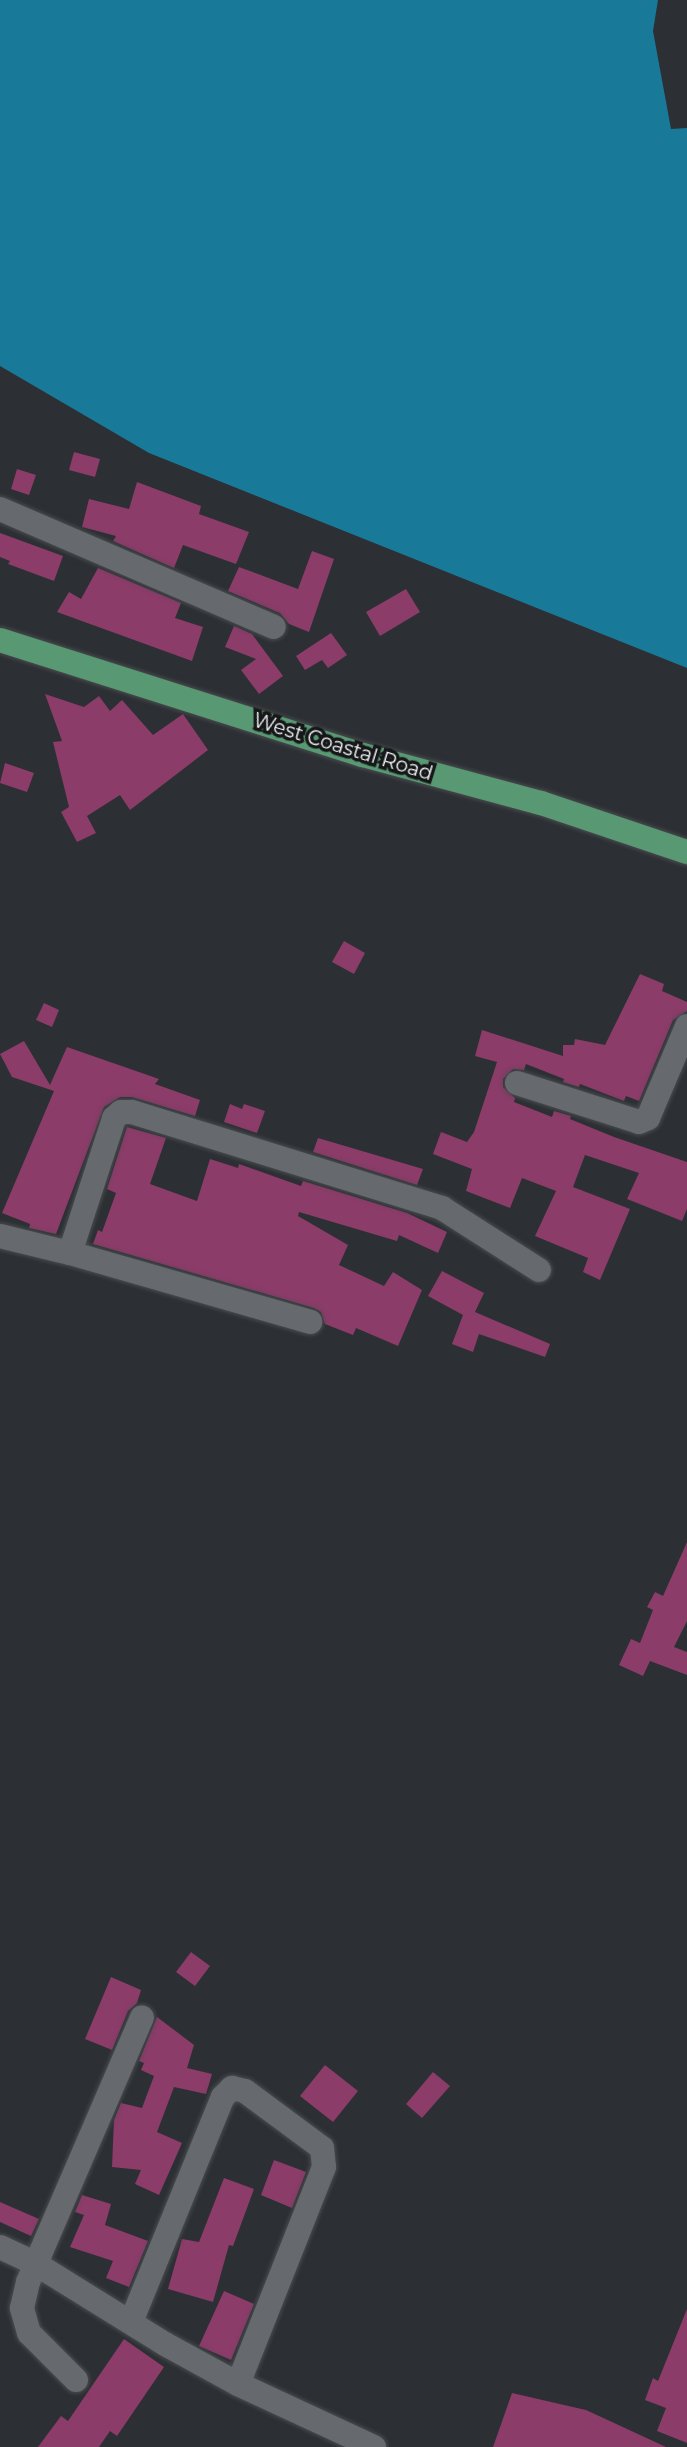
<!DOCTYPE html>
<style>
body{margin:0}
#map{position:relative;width:687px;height:2447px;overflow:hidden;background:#2c2f33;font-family:Montserrat,sans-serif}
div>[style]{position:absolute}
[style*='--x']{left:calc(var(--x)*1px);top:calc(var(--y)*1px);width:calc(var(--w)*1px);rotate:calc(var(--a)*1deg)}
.water>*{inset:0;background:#197998}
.building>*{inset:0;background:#8b3c69}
.roads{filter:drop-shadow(0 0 2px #494c4f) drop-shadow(0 0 2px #494c4f)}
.minor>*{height:24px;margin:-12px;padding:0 12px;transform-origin:12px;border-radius:12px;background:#666a6e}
.major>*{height:24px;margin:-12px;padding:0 12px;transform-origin:12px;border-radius:12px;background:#589872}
span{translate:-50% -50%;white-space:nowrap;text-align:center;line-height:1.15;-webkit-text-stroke:7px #161719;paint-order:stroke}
.street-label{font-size:20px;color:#f0f2f4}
</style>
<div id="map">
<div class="water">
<div style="clip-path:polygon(0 0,658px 0,653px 31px,671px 129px,687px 128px,687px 668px,149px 453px,0 366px)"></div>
</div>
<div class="building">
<div style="clip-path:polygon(74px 452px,100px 459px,95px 477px,69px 470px)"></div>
<div style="clip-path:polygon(17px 469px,36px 475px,29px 495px,11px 489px)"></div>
<div style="clip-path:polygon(137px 482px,201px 506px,199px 514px,249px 532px,236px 564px,183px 545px,174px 568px,113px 541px,116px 536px,82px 527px,89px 499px,129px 509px)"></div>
<div style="clip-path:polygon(0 533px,63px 556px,54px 581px,8px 564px,10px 561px,0 557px)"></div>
<div style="clip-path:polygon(312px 551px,334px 559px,309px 632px,289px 624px,280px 613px,228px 591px,239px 567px,298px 589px)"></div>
<div style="clip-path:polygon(98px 568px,181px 603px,175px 618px,203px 627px,192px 661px,57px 612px,69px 592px,81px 599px)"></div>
<div style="clip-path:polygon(406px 589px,420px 612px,380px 636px,366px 612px)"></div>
<div style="clip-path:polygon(234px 626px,252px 634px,283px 676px,259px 694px,241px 670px,256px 659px,225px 647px)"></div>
<div style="clip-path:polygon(331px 633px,347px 655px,328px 668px,322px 660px,305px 670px,296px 656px)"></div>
<div style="clip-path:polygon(45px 694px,84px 707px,99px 696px,110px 711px,122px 700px,153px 735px,183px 714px,208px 750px,130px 810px,120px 795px,87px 816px,96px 833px,77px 842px,61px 812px,69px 807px,53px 742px,62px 741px)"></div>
<div style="clip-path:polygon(5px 763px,34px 773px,27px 792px,0 783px)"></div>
<div style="clip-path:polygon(344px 941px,365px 953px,354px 974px,332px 962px)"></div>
<div style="clip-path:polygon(640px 974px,664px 984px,662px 991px,687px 1002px,687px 1011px,673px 1020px,639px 1101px,626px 1096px,624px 1101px,580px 1084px,579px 1087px,563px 1082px,564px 1079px,526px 1064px,524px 1070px,513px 1069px,503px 1079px,503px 1087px,515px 1098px,514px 1102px,552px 1117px,554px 1111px,571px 1116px,570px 1119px,614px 1137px,687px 1162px,687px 1209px,682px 1221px,627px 1199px,639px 1173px,585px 1155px,573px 1187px,630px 1209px,600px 1280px,583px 1272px,588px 1258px,535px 1236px,556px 1191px,522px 1178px,510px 1208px,466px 1191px,472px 1169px,433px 1154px,441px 1132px,467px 1142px,474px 1132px,497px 1062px,475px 1056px,482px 1030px,563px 1056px,563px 1045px,574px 1045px,575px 1039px,605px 1045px)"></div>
<div style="clip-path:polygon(44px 1003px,59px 1010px,52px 1027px,36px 1020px)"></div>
<div style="clip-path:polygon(24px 1041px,50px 1085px,67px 1047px,159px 1079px,155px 1084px,200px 1100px,195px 1116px,132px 1097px,120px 1097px,104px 1107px,56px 1234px,29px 1228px,30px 1224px,2px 1213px,54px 1091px,12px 1077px,0 1054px)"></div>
<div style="clip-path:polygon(230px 1104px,242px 1109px,244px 1104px,265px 1111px,257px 1133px,224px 1122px)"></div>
<div style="clip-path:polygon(127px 1127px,166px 1138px,150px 1184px,197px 1201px,210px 1159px,238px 1168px,239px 1164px,301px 1186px,303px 1181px,407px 1213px,447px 1232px,438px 1253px,399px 1235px,397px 1241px,299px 1212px,298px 1216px,348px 1245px,339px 1265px,384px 1286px,393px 1272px,422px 1290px,398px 1346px,356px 1328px,353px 1335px,325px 1324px,321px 1312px,314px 1308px,93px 1244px,98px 1230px,102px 1232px,116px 1193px,107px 1189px)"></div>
<div style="clip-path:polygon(318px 1138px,423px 1169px,417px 1185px,313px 1152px)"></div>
<div style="clip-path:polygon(442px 1271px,484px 1293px,475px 1312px,550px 1344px,545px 1357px,479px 1334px,473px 1352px,452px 1344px,463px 1315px,428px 1296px)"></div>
<div style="clip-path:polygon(687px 1542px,687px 1621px,674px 1647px,687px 1652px,687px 1675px,650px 1661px,643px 1676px,619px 1665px,631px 1639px,640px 1643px,653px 1610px,647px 1607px,655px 1592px,663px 1596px)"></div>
<div style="clip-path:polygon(191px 1952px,210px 1966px,195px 1986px,176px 1972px)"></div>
<div style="clip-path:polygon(111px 1977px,141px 1990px,137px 2003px,128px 2011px,112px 2050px,85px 2039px)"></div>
<div style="clip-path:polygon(157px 2017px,194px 2045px,187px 2068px,212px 2074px,206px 2094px,174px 2087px,157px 2132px,182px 2143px,159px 2195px,135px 2184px,141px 2170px,112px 2167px,114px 2120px,121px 2103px,142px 2108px,154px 2076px,141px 2070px,144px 2063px,139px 2061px)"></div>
<div style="clip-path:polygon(325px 2065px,358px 2091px,333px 2122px,300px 2096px)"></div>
<div style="clip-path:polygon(433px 2072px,450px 2086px,422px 2118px,406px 2104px)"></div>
<div style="clip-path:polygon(274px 2160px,306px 2172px,292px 2208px,261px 2195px)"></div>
<div style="clip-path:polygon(224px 2178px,254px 2189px,233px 2246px,229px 2245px,213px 2302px,168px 2289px,182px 2239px,199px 2242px)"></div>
<div style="clip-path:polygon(82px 2195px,111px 2204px,105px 2225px,148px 2241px,129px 2287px,106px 2278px,113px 2261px,70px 2247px,84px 2215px,75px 2212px)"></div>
<div style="clip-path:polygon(0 2202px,39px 2219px,31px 2236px,0 2222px)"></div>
<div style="clip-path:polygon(224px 2291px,254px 2304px,231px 2360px,199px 2346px)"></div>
<div style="clip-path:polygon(687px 2309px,687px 2443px,657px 2431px,666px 2408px,645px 2400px,653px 2378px,658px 2381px)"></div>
<div style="clip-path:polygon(124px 2339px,164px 2367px,117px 2436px,110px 2431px,99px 2447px,38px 2447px,61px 2416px,68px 2421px)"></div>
<div style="clip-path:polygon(512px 2393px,586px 2410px,666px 2447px,493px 2447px)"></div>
</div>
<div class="roads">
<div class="minor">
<div style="--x:0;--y:509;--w:298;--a:23.3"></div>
<div style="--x:517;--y:1083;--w:128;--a:17.7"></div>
<div style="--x:639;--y:1122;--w:10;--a:-24"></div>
<div style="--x:648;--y:1118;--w:100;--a:-67"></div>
<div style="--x:0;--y:1236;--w:72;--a:13.7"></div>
<div style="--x:70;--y:1253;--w:250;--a:16"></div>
<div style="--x:70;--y:1253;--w:142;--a:-71.9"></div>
<div style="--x:114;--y:1118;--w:9;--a:-41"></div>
<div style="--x:121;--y:1112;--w:11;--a:0"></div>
<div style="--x:132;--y:1112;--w:325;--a:17.2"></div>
<div style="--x:442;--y:1208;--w:115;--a:32.6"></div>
<div style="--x:0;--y:2247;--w:40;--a:25"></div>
<div style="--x:36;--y:2264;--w:152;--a:31.8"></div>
<div style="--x:165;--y:2344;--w:83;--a:28.7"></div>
<div style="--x:238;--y:2384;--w:150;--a:24.9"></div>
<div style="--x:131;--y:2322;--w:243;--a:-67.8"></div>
<div style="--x:223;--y:2097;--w:13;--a:-45"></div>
<div style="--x:232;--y:2088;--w:13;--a:13"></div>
<div style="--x:245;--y:2091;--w:96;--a:36.5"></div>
<div style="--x:322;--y:2148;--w:19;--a:84"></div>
<div style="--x:324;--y:2167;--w:233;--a:111.6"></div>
<div style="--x:76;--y:2380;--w:66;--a:-135"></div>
<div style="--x:29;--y:2333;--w:26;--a:-106"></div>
<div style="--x:22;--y:2308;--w:27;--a:-77"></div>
<div style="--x:28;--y:2282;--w:288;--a:-66.7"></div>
</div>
<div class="major">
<div style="--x:0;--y:640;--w:381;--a:17.6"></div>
<div style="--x:363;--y:755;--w:184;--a:15.1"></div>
<div style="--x:541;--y:803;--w:154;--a:18.6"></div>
</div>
</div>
<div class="street-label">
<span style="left:343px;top:747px;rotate:17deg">West Coastal Road</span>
</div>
</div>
